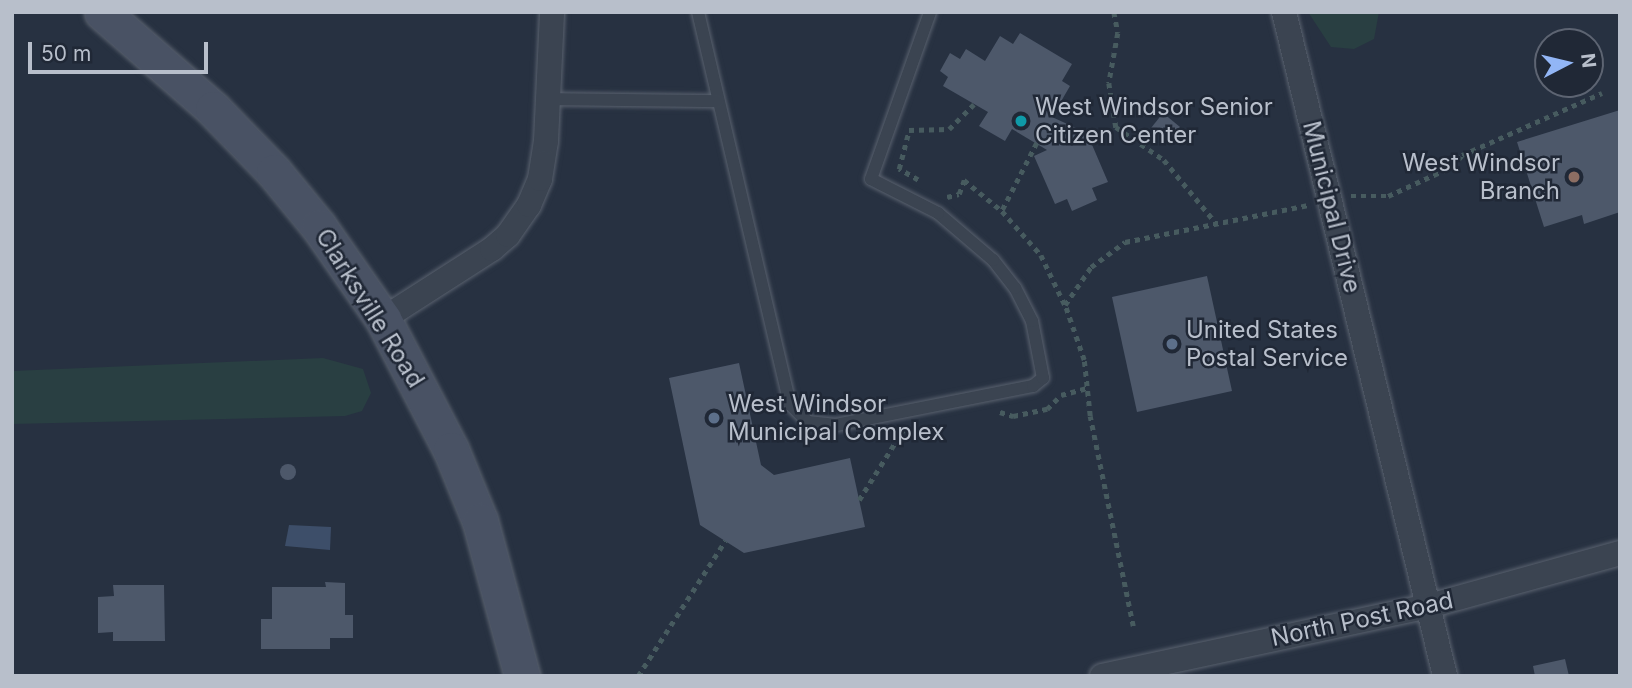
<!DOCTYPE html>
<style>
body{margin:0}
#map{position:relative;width:1632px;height:688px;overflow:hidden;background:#273141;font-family:Inter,sans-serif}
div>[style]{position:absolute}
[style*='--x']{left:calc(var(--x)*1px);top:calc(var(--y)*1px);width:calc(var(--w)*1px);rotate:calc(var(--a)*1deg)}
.green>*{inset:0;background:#293f42}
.water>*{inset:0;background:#3d4e69}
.building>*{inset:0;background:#4d586a}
.round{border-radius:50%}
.path>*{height:4.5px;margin-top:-2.25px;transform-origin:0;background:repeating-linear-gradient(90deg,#475b5f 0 5px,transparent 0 10px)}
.roads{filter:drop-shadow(0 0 2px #59616e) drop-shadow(0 0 2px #59616e)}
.lane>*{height:12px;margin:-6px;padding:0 6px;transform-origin:6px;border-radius:6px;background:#3b4451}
.street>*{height:24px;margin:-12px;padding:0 12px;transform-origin:12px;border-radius:12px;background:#3b4451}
.secondary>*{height:35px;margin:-17.5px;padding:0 17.5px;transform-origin:17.5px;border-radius:17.5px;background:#495264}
.dots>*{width:19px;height:19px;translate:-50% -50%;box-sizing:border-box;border:4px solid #202836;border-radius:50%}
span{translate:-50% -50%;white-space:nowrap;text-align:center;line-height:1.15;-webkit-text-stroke:5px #202836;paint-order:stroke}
.poi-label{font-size:24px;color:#b8bfcb}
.left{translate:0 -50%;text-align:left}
.right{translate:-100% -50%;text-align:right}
.street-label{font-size:24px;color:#b8bfcb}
.frame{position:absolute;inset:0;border:14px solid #b8bfcb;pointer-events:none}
.north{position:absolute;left:1534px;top:28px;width:70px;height:70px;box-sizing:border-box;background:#202836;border:2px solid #5d6472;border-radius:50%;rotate:83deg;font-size:19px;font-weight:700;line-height:28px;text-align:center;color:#b8bfcb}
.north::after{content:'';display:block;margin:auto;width:24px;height:32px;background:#92b6f6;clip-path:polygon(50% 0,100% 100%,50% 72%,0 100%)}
.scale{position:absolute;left:28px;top:42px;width:180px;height:32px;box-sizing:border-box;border:4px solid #b8bfcb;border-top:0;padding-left:9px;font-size:21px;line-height:24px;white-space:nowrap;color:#b8bfcb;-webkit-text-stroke:5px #202836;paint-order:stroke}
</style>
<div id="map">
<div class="green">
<div style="clip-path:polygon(1308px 12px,1379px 12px,1374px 39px,1354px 49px,1331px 47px)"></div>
<div style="clip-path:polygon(323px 358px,363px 369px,371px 393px,362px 411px,345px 416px,12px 424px,12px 371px)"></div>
</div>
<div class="water">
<div style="clip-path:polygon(289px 525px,331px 527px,330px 550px,285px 546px)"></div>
</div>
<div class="building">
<div style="clip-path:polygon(1020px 33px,1072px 64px,1062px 81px,1070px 86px,1052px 117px,1087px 133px,1108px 182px,1092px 188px,1097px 200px,1072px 211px,1067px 199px,1055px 204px,1034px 156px,1047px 150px,1012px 129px,1005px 141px,979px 126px,988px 112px,943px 86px,948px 77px,940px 71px,950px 53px,960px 59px,966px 49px,985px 61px,1000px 36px,1013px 44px)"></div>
<div style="clip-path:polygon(1620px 110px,1620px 212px,1584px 224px,1582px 215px,1544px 227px,1517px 142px)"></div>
<div style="clip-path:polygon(1163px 113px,1180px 127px,1168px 142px,1151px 128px)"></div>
<div style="clip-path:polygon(1207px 276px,1232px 391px,1137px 412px,1112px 297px)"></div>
<div style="clip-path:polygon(739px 363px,761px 465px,774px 475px,850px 458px,865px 527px,744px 553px,700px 525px,669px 378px)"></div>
<div class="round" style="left:280px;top:464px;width:16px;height:16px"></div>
<div style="clip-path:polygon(325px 582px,345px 583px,345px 615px,353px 615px,353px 638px,330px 638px,330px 649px,261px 649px,261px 619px,272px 619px,272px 587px,326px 587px)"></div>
<div style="clip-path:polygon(113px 585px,164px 585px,165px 641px,113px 641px,113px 632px,98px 633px,98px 597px,114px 596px)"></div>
<div style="clip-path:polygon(1565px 659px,1569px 676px,1535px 676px,1533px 666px)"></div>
</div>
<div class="path">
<div style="--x:1114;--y:12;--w:21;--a:79"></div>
<div style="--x:1118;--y:33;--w:51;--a:100.2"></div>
<div style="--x:1109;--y:83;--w:45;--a:81"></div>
<div style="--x:1116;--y:127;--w:58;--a:34.5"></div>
<div style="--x:1164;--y:160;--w:82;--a:50.5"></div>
<div style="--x:1037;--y:143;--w:76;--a:117.2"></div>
<div style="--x:1002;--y:211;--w:59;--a:48.4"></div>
<div style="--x:1041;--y:255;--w:55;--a:64.4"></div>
<div style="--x:918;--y:180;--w:22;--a:-150"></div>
<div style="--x:899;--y:169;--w:40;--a:-75.6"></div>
<div style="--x:909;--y:130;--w:40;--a:-1.4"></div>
<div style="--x:949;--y:129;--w:35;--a:-45"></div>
<div style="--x:1351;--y:196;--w:37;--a:0"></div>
<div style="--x:1388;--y:196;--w:69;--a:-24.7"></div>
<div style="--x:1451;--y:167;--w:16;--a:-47"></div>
<div style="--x:1462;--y:155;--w:153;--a:-23.9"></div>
<div style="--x:947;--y:197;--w:12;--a:-14"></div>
<div style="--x:959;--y:194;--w:15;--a:-70"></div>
<div style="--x:964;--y:180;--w:49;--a:39.2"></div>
<div style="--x:1000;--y:412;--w:14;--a:17"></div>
<div style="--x:1013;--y:416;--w:35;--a:-12"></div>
<div style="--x:1047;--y:409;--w:20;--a:-45"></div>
<div style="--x:1061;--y:395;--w:27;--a:-15"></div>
<div style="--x:859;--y:500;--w:83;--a:-57.8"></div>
<div style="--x:1133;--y:626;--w:214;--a:-101.6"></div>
<div style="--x:1090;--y:416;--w:56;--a:-96.1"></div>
<div style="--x:1084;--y:360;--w:58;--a:-109.1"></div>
<div style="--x:1065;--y:305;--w:46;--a:-55.6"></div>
<div style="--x:1091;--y:267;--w:42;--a:-36.3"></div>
<div style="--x:1125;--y:242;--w:187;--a:-11.4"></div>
<div style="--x:638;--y:676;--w:161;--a:-57.2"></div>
</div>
<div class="roads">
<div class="lane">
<div style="--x:698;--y:12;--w:403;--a:76.8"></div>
<div style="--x:790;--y:404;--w:25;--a:45"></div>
<div style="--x:808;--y:422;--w:28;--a:6"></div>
<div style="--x:836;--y:425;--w:201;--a:-11.2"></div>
<div style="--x:1033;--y:386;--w:13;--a:-39"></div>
<div style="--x:1043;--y:378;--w:58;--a:-100.9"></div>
<div style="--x:1032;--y:321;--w:37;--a:-117"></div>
<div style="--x:1015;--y:288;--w:36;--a:-128"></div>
<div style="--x:993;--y:260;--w:72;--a:-139.5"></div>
<div style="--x:938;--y:213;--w:75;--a:-153.1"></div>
<div style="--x:871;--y:179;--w:177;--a:-70.5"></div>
<div style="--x:548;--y:99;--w:170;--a:0.7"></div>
</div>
<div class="street">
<div style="--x:1284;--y:12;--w:683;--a:76.37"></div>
<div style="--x:383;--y:319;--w:130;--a:-32.7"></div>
<div style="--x:492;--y:249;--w:21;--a:-41"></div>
<div style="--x:508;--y:235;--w:37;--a:-55"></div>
<div style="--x:529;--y:205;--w:28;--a:-67"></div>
<div style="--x:540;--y:179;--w:38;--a:-81"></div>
<div style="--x:546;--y:141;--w:129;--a:-87.3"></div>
<div style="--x:1102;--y:676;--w:334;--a:-12.1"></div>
<div style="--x:1429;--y:606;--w:198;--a:-15.5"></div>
</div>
<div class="secondary">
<div style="--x:102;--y:12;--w:147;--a:41.1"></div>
<div style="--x:213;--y:109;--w:88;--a:45.9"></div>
<div style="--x:274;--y:172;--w:71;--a:50.7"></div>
<div style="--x:319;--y:227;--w:112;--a:55.2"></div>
<div style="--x:383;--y:319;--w:148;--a:62.6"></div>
<div style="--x:451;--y:450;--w:77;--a:67.8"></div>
<div style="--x:480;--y:521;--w:161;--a:74.8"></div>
</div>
</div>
<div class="dots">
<div style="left:1021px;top:121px;background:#0f9aa8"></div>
<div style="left:1574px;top:177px;background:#8d6e63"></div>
<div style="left:1172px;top:344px;background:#5c6f8a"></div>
<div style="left:714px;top:418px;background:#5c6f8a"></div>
</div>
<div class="poi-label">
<span class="left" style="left:1035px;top:121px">West Windsor Senior<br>Citizen Center</span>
<span class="right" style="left:1560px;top:177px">West Windsor<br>Branch</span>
<span class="left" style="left:1186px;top:344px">United States<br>Postal Service</span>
<span class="left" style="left:728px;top:418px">West Windsor<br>Municipal Complex</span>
</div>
<div class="street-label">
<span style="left:1332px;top:207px;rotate:76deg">Municipal Drive</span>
<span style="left:370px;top:308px;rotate:58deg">Clarksville Road</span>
<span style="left:1362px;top:619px;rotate:-12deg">North Post Road</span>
</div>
<div class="frame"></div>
<div class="north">N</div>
<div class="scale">50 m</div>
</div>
